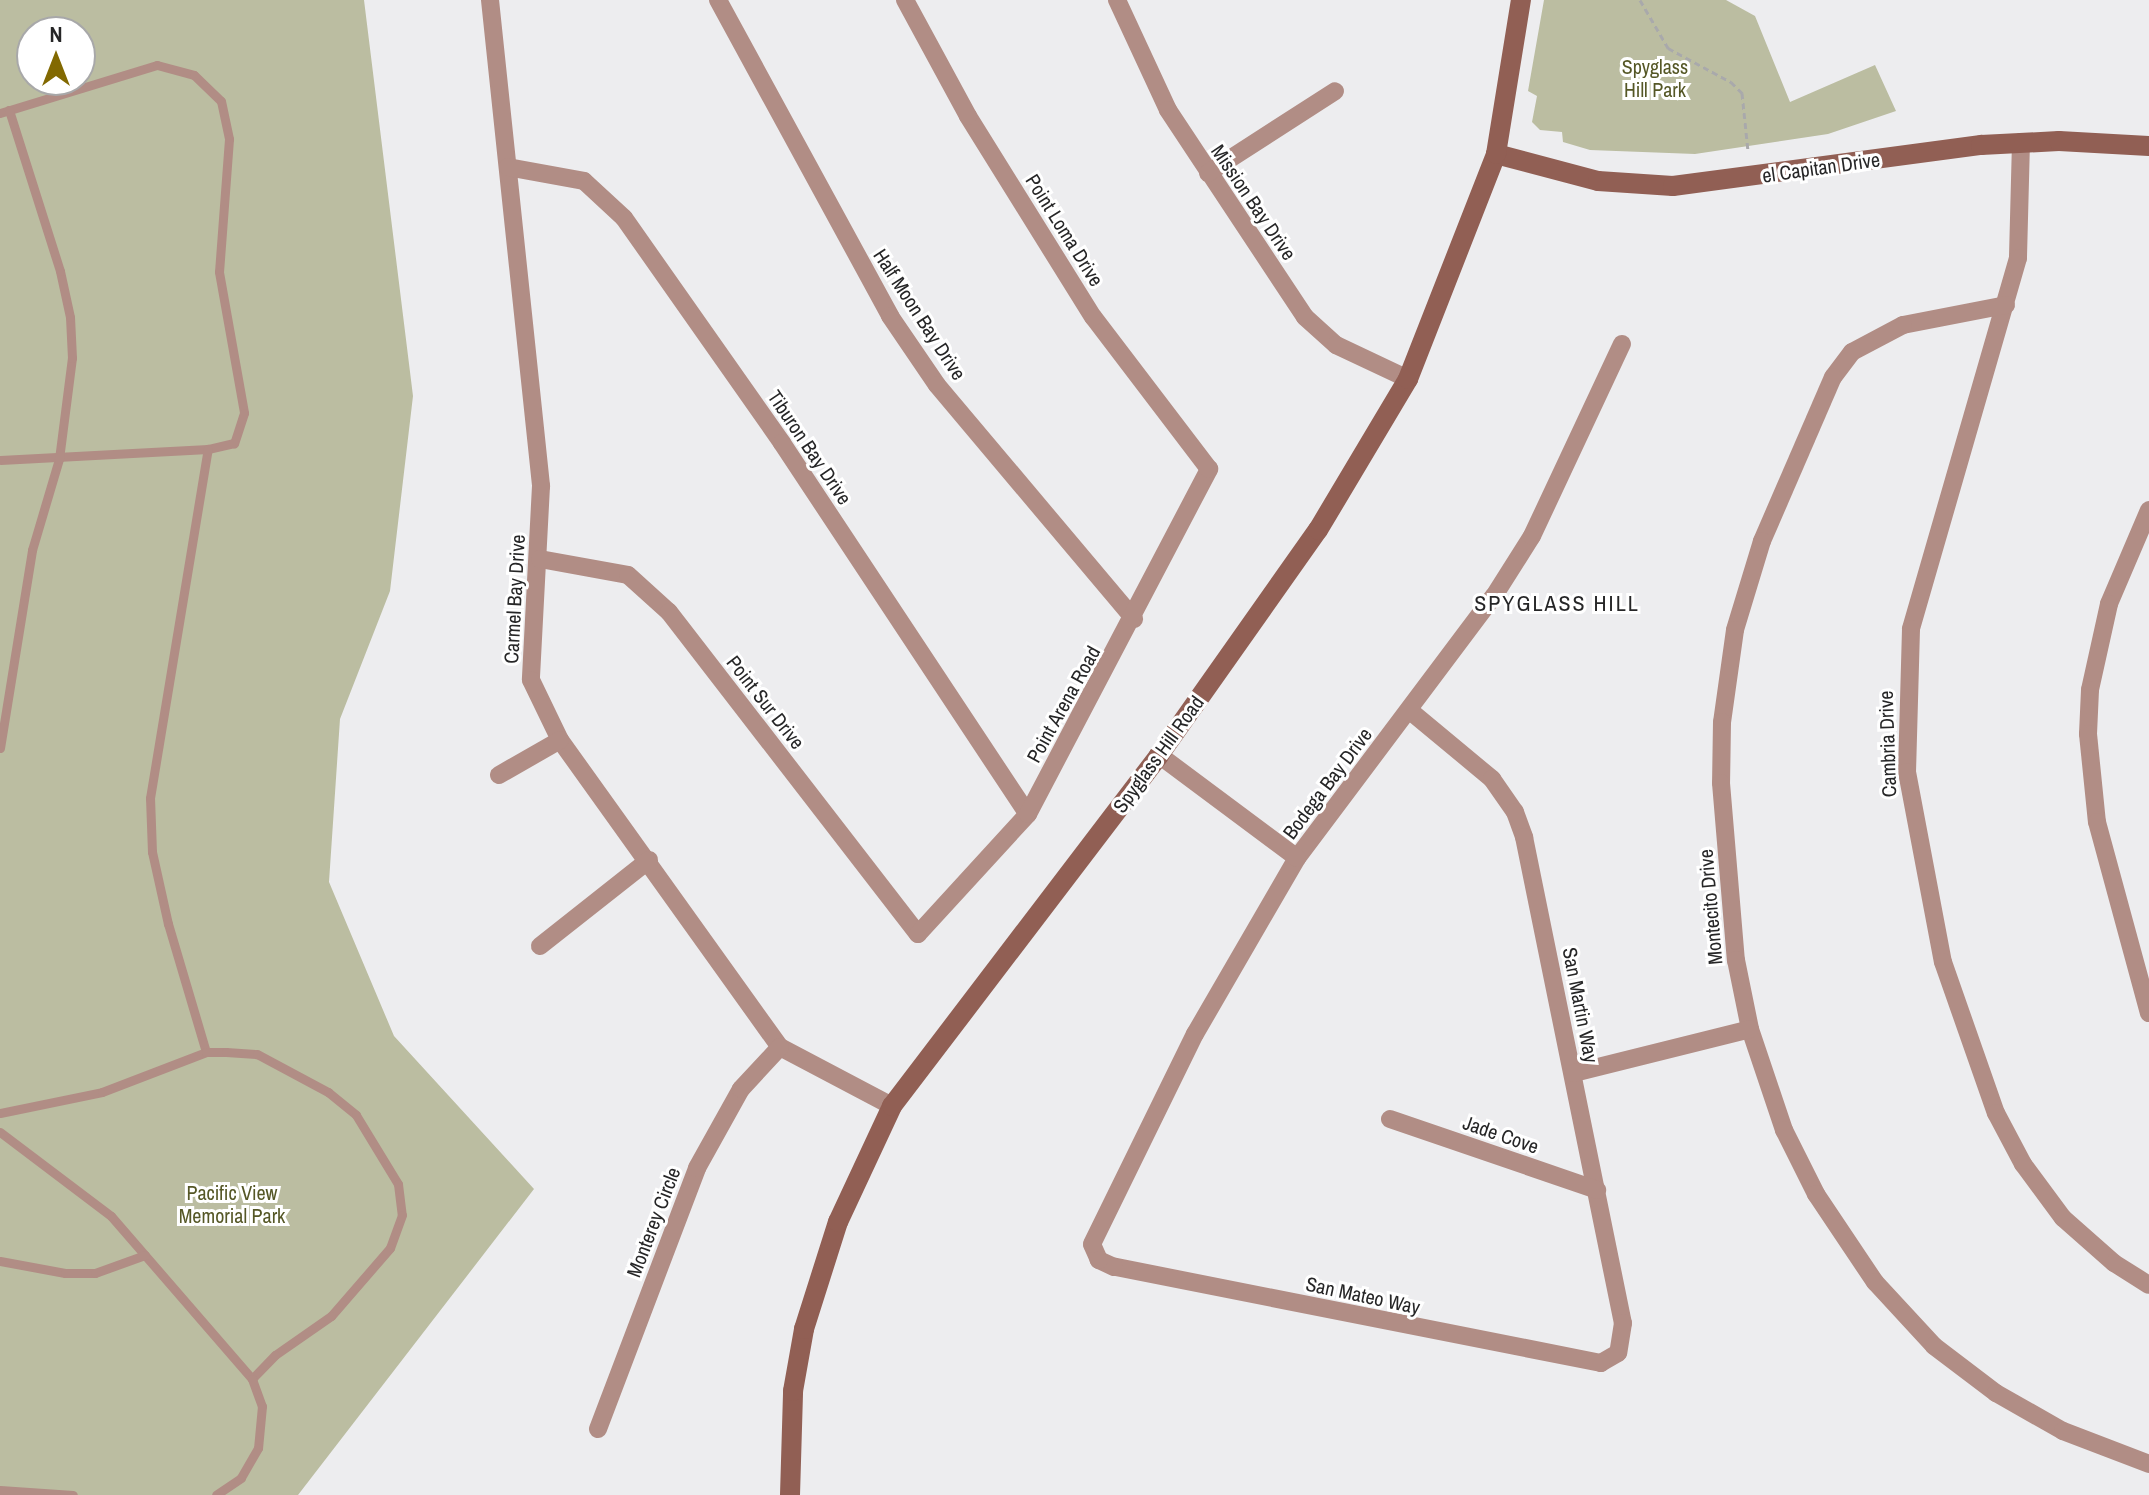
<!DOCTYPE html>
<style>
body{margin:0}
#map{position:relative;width:2149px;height:1495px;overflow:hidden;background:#ededef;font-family:"Archivo Narrow",sans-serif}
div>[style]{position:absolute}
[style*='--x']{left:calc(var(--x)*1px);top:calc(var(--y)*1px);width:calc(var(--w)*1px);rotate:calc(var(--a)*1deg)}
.green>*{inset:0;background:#bbbda1}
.path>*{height:3px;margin-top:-1.5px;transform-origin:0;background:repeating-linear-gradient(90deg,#a9a9ab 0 6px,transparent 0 10px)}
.lane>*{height:9px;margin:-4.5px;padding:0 4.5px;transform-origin:4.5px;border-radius:4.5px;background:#b18d85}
.street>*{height:18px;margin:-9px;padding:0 9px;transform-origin:9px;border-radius:9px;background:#b18d85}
.secondary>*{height:20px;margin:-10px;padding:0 10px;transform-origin:10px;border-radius:10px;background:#915f54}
span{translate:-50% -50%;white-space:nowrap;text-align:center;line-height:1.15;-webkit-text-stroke:6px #fff;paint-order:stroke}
.park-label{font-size:20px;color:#555726}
.street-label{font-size:20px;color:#262627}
.neighbourhood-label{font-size:22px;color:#262627;letter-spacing:2px}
.north{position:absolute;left:16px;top:16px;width:80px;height:80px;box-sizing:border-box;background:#fff;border:2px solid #a8a8a9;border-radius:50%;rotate:0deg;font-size:22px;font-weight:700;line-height:32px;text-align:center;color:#262627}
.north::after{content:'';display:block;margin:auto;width:28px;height:36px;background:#826901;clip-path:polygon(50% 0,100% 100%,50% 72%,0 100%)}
</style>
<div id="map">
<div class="green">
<div style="clip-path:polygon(evenodd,0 0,364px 0,413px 396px,390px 591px,340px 719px,329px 882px,394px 1036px,534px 1189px,298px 1495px,0 1495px,0 0,32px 32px,80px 32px,80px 80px,32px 80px,32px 32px)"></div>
<div style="clip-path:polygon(1544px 0,1726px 0,1755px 16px,1790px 102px,1875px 65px,1896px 111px,1828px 134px,1695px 154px,1590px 150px,1563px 142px,1562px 132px,1540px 130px,1532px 122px,1537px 96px,1528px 91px)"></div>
</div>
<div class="path">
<div style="--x:1640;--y:0;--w:56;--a:59.7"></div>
<div style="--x:1668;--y:48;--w:72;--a:28.4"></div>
<div style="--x:1731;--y:82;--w:16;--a:45"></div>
<div style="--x:1742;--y:93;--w:58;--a:84.1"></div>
</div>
<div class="lane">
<div style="--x:0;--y:113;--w:164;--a:-17"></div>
<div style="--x:157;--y:65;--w:38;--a:15"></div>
<div style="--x:194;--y:75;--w:37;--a:44"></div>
<div style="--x:221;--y:101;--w:39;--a:78"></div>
<div style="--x:229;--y:139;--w:133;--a:94.3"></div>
<div style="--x:219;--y:272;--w:143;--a:79.9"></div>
<div style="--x:244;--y:413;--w:32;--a:108"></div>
<div style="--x:234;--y:443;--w:27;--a:167"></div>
<div style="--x:208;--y:449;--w:208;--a:177"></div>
<div style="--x:0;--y:748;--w:201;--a:-80.8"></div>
<div style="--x:32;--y:550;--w:95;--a:-73.5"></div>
<div style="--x:59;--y:459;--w:102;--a:-82.7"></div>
<div style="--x:72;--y:358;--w:41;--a:-92.8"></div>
<div style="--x:70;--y:317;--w:47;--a:-102.3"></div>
<div style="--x:60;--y:271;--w:169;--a:-107.6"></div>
<div style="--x:206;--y:1052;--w:134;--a:-106.5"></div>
<div style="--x:168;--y:924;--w:74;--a:-102.5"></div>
<div style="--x:152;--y:852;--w:54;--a:-92.1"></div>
<div style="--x:150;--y:798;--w:354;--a:-80.6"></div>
<div style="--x:0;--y:1113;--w:104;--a:-11.6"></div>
<div style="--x:102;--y:1092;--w:111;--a:-21"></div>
<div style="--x:206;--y:1052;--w:20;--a:0"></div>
<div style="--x:226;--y:1052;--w:31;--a:4"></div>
<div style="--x:257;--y:1054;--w:81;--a:28.2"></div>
<div style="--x:328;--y:1092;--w:36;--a:39"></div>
<div style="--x:356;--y:1115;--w:81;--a:58.7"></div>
<div style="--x:398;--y:1184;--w:31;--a:83"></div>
<div style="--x:402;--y:1215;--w:35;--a:110"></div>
<div style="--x:390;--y:1248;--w:90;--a:130.9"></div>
<div style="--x:331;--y:1316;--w:68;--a:145.1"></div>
<div style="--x:275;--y:1355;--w:33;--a:134"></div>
<div style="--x:0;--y:1132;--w:139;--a:37.1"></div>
<div style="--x:111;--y:1216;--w:216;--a:49.1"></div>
<div style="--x:252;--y:1379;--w:29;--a:70"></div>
<div style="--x:262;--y:1406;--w:42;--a:95.4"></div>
<div style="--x:258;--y:1448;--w:34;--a:120"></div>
<div style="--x:241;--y:1478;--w:30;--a:146"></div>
<div style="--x:0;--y:1261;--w:66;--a:10.5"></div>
<div style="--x:65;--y:1273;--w:30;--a:0"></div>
<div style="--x:95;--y:1273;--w:53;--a:-19.8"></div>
<div style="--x:0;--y:1490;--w:73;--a:3.9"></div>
</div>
<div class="street">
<div style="--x:490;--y:0;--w:489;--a:84"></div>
<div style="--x:541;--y:486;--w:194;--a:93"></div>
<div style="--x:531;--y:680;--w:67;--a:64.2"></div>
<div style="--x:560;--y:740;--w:378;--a:54.4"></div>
<div style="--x:780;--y:1047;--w:127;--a:27.8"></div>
<div style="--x:718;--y:0;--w:360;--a:61.4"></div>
<div style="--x:890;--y:316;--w:83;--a:55.7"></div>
<div style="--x:937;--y:385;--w:306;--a:49.9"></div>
<div style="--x:1117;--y:0;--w:121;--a:65.1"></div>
<div style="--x:1168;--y:110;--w:248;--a:56.5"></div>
<div style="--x:1305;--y:317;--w:42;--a:42.1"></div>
<div style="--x:1336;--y:345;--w:80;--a:25.3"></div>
<div style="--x:2021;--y:142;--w:116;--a:91.5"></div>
<div style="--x:2018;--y:258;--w:386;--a:106.1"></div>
<div style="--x:1911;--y:629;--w:143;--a:91.6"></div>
<div style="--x:1907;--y:772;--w:193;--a:79.3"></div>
<div style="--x:1943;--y:962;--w:160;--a:70.7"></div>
<div style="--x:1996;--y:1113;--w:58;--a:62.1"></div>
<div style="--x:2023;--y:1164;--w:67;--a:53.5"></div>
<div style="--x:2063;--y:1218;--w:68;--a:41.4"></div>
<div style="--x:2114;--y:1263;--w:41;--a:32.2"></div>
<div style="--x:508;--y:167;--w:77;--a:10.4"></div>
<div style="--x:584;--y:181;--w:54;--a:42.8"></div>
<div style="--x:624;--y:218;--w:275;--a:54.9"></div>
<div style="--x:782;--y:443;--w:445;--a:56.5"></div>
<div style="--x:1208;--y:173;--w:151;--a:-32.8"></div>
<div style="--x:2006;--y:305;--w:105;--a:169"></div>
<div style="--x:1903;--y:325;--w:58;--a:152.1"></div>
<div style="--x:1852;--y:352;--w:31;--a:127"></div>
<div style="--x:1833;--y:377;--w:179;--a:113.4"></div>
<div style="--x:1762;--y:541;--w:93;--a:106.9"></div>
<div style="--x:1735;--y:630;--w:93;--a:98"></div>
<div style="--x:1722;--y:722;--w:61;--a:90.9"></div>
<div style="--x:1721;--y:783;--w:178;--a:85.2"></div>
<div style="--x:1736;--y:960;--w:70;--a:78.5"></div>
<div style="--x:1750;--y:1029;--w:107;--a:71.4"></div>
<div style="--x:1784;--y:1130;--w:72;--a:63.4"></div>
<div style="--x:1816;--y:1194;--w:106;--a:56.2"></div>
<div style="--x:1875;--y:1282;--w:87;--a:47.3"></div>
<div style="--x:1934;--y:1346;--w:78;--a:37.2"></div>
<div style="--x:1996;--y:1393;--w:77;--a:29.6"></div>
<div style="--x:2063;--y:1431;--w:92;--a:21"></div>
<div style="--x:2149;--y:510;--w:102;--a:113.1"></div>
<div style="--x:2109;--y:604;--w:88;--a:102.5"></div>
<div style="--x:2090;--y:690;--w:44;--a:92.6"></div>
<div style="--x:2088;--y:734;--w:88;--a:84.2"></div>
<div style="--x:2097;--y:822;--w:198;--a:74.8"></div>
<div style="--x:540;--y:559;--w:89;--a:10.3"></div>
<div style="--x:628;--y:575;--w:55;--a:42.1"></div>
<div style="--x:669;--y:612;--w:407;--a:52.3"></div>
<div style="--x:918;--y:934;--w:163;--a:-47.5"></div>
<div style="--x:1028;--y:814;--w:390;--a:-62.3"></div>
<div style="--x:1209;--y:469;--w:191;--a:-127.3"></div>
<div style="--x:1093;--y:317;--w:237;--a:-121.9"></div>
<div style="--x:968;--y:116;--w:132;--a:-118.5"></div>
<div style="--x:1409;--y:710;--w:108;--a:39.7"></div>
<div style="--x:1492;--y:779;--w:40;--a:55.1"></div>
<div style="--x:1515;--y:812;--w:27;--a:70"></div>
<div style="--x:1524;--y:837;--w:496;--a:78.5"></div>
<div style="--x:1623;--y:1323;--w:30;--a:99"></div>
<div style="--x:1618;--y:1353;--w:20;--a:150"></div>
<div style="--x:1601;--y:1363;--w:496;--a:-168.8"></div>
<div style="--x:1114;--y:1267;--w:17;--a:-155"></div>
<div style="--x:1099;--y:1260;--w:17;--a:-114"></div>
<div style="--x:1092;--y:1244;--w:234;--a:-63.9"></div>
<div style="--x:1195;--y:1034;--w:203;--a:-59.9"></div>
<div style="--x:1297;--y:858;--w:328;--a:-53.1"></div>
<div style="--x:1494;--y:596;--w:71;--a:-57.7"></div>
<div style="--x:1532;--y:536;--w:212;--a:-64.9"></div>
<div style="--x:1159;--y:755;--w:172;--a:36.7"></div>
<div style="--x:499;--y:775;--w:70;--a:-29.8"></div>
<div style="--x:540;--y:946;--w:139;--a:-38.3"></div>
<div style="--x:1574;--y:1073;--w:181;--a:-14"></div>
<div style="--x:1390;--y:1119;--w:219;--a:18.9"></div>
<div style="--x:598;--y:1429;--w:279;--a:-69.2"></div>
<div style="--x:697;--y:1168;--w:90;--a:-60.9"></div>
<div style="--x:741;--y:1089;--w:57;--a:-47.1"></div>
</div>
<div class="secondary">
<div style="--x:1496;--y:154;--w:106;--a:14.8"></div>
<div style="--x:1598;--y:181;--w:75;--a:3.8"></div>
<div style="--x:1673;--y:186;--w:311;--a:-7.6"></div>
<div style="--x:1981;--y:145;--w:78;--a:-2.9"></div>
<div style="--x:2059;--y:141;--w:90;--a:3.2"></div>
<div style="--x:790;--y:1495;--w:104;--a:-88.3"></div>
<div style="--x:793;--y:1391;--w:63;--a:-79.9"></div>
<div style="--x:804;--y:1329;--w:112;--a:-72.4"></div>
<div style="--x:838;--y:1222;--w:128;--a:-65"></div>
<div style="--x:892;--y:1106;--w:441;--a:-52.7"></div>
<div style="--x:1159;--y:755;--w:276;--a:-54.8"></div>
<div style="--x:1318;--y:530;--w:176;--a:-59.2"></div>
<div style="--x:1408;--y:379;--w:242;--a:-68.6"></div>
<div style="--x:1496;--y:154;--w:156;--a:-80.8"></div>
</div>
<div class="park-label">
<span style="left:1655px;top:78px">Spyglass<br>Hill Park</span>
<span style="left:232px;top:1204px">Pacific View<br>Memorial Park</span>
</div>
<div class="street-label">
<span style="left:1821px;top:167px;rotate:-8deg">el Capitan Drive</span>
<span style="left:1254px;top:202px;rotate:56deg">Mission Bay Drive</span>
<span style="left:1065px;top:230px;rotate:58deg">Point Loma Drive</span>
<span style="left:920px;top:314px;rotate:57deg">Half Moon Bay Drive</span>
<span style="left:810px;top:447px;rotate:56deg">Tiburon Bay Drive</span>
<span style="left:514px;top:599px;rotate:-87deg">Carmel Bay Drive</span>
<span style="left:766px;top:702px;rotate:52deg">Point Sur Drive</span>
<span style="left:1063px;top:704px;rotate:-61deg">Point Arena Road</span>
<span style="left:1887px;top:744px;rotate:-92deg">Cambria Drive</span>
<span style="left:1158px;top:754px;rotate:-54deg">Spyglass Hill Road</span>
<span style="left:1327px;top:783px;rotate:-53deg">Bodega Bay Drive</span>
<span style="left:1710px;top:907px;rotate:-95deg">Montecito Drive</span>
<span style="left:1581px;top:1005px;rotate:79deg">San Martin Way</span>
<span style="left:1501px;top:1134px;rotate:19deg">Jade Cove</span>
<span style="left:653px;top:1222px;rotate:-69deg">Monterey Circle</span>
<span style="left:1363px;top:1295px;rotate:12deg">San Mateo Way</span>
</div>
<div class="neighbourhood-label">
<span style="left:1557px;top:604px">SPYGLASS HILL</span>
</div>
<div class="north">N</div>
</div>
